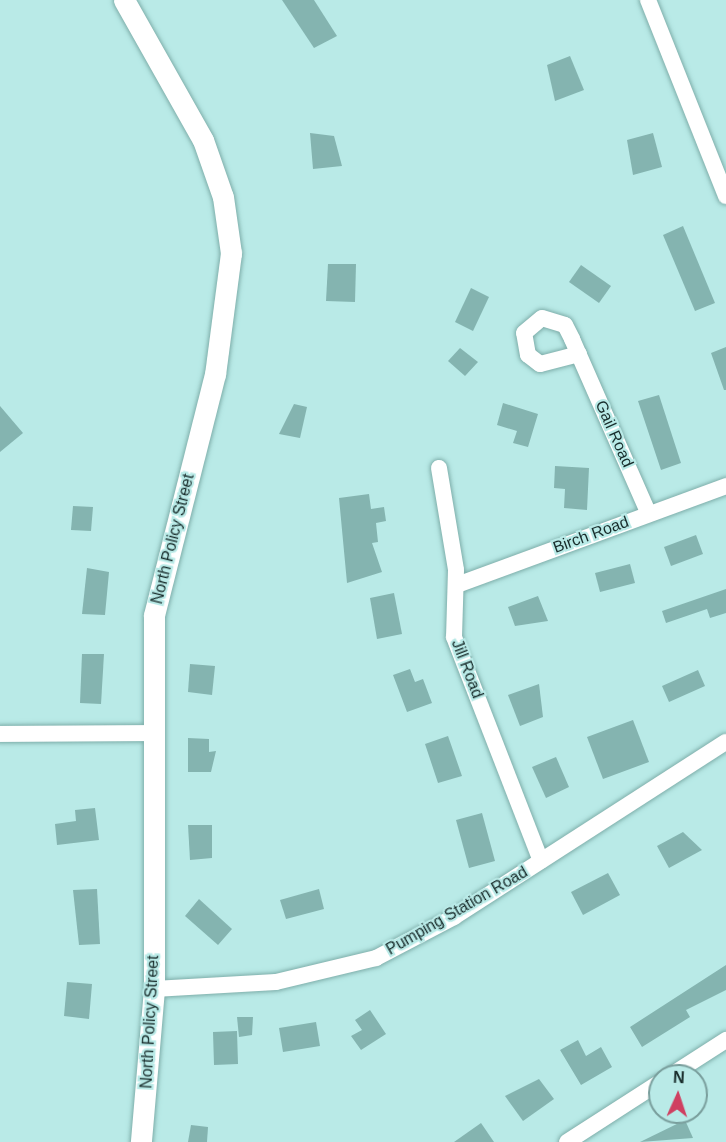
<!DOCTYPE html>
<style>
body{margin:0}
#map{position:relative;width:726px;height:1142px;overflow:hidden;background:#b9eae7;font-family:Helvetica,sans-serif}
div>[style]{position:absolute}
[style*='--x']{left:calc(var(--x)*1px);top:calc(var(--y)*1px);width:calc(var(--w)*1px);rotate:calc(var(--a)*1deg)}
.building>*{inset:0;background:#84b4b0}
.roads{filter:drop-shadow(0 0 2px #7eaeaa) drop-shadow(0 0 2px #7eaeaa)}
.minor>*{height:16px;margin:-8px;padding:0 8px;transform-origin:8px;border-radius:8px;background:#fff}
.tertiary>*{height:21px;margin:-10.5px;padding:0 10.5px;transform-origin:10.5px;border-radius:10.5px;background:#fff}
span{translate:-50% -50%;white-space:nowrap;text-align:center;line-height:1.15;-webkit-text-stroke:4.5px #b9eae7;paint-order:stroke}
.street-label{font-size:16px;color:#182c2b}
.north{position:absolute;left:648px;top:1064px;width:60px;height:60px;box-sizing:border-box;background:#b9eae7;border:2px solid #799e9c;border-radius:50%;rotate:3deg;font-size:16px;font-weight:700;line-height:24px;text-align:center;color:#182c2b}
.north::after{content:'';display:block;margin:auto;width:21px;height:27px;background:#cf4061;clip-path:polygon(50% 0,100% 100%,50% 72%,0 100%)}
</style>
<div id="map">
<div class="building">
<div style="clip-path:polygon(282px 0,314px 0,337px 36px,314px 48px)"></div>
<div style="clip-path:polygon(570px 56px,584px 90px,555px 101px,547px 65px)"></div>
<div style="clip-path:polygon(310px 133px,334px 136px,342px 166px,313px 169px)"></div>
<div style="clip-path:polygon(653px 133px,662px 167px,633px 175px,627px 140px)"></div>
<div style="clip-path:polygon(683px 226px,715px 303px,695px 311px,663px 235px)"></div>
<div style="clip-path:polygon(328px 264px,356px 264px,355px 302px,326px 301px)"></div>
<div style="clip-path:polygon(581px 265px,611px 286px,599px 303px,569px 282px)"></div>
<div style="clip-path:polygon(471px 288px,489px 297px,473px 331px,455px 322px)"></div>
<div style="clip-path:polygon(726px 347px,726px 390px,724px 390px,711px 353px)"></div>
<div style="clip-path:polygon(460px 348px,478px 362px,465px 376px,448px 361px)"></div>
<div style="clip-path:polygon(659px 395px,681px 463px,661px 470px,638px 401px)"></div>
<div style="clip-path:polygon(503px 403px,538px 414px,528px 447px,513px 443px,517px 431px,497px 425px)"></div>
<div style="clip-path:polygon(294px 404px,307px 407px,300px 438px,279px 434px)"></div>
<div style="clip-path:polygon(0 406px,23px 433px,0 452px)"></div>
<div style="clip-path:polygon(555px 466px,589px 468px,587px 510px,564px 508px,565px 489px,554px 488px)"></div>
<div style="clip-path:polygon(369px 494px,371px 509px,384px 507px,386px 521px,376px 523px,378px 542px,372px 543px,382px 572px,347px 583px,339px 498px)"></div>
<div style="clip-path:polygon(73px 506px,93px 507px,91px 531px,71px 530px)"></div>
<div style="clip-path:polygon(696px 535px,703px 554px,671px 566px,664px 547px)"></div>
<div style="clip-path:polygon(630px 564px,635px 583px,600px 592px,595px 573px)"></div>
<div style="clip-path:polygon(87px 568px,109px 572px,105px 615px,82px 614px)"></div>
<div style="clip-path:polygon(726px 589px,726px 613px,710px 618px,707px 609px,666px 623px,662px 611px)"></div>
<div style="clip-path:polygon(394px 593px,402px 634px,377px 639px,370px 598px)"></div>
<div style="clip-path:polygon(538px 596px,548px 621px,515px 626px,508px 607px)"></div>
<div style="clip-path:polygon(82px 654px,104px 654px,101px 704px,80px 703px)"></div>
<div style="clip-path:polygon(190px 664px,215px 666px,212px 695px,188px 692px)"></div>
<div style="clip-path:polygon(410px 669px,415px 682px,423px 679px,432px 703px,407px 712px,393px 675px)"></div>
<div style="clip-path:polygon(698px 670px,705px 686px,669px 702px,662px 686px)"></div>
<div style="clip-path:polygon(539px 684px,543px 717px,520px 726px,508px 695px)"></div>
<div style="clip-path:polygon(633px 720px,649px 762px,603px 779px,587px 737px)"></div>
<div style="clip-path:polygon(448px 736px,462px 776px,438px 783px,425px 744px)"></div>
<div style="clip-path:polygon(188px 738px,209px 739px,209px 752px,216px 751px,211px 772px,188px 772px)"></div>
<div style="clip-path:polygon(556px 757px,569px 787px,546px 798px,532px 767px)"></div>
<div style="clip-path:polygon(95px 808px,99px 840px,57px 845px,55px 824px,76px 821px,75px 810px)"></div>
<div style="clip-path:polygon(482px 813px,495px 861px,469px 868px,456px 820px)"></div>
<div style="clip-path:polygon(188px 825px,212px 825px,212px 858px,190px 860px)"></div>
<div style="clip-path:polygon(683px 832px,702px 850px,669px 868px,657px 846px)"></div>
<div style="clip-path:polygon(608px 873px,620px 895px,583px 915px,571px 892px)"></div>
<div style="clip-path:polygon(97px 889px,100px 944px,79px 945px,73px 890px)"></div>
<div style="clip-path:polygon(319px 889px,324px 909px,286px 919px,280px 900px)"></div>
<div style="clip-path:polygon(199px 899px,232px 929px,218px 945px,185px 916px)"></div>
<div style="clip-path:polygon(726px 965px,726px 990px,686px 1010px,690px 1017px,642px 1047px,630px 1027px)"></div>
<div style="clip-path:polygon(67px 982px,92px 984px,89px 1019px,64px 1016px)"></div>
<div style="clip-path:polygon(370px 1010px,386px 1034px,361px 1050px,351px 1036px,362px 1030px,355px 1020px)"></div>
<div style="clip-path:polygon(237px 1017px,253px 1017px,252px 1035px,239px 1037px)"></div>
<div style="clip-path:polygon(316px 1022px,320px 1046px,283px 1052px,279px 1028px)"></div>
<div style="clip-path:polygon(237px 1031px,238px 1064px,214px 1065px,213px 1032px)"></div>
<div style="clip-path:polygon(578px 1040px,586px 1056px,601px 1047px,612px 1067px,581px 1085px,560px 1050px)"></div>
<div style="clip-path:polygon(539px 1079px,554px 1099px,523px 1121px,505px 1096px)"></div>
<div style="clip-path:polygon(685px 1120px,693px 1138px,640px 1142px)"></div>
<div style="clip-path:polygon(481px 1123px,494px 1142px,454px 1142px)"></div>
<div style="clip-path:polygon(191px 1125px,208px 1127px,207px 1142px,188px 1142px)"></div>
</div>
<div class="roads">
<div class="minor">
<div style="--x:648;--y:0;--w:211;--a:68.3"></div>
<div style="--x:579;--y:354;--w:40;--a:165.6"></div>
<div style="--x:540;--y:364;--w:15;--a:-143"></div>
<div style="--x:528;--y:355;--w:22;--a:-100"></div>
<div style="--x:524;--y:333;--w:23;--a:-40"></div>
<div style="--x:542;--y:318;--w:24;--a:17"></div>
<div style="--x:565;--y:325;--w:16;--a:63"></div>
<div style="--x:572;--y:339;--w:191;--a:66.3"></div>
<div style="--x:439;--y:468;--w:103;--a:80.5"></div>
<div style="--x:456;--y:570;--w:67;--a:91.7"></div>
<div style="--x:454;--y:637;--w:240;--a:68.8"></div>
<div style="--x:457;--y:585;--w:287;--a:-20.2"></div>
<div style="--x:0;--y:734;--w:151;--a:-0.4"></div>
<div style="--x:154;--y:989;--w:122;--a:-3.3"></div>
<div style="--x:276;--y:982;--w:103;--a:-13.5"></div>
<div style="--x:376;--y:958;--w:88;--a:-27.7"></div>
<div style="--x:454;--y:917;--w:323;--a:-32.8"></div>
<div style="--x:670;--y:1076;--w:67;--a:-32.7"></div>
<div style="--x:567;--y:1142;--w:111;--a:-32.8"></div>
</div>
<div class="tertiary">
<div style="--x:124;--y:0;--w:161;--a:60.6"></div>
<div style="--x:203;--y:140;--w:60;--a:70.7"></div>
<div style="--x:223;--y:197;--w:57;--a:81.9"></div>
<div style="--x:231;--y:253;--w:122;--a:97.5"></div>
<div style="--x:215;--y:374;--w:249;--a:104.2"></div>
<div style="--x:154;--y:615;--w:374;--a:90"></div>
<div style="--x:154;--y:989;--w:154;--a:94.9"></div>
</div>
</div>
<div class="street-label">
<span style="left:614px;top:434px;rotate:66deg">Gail Road</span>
<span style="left:591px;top:535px;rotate:-20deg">Birch Road</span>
<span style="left:173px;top:539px;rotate:-76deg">North Policy Street</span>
<span style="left:467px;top:669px;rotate:69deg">Jill Road</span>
<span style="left:457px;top:911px;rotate:-30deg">Pumping Station Road</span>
<span style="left:150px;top:1022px;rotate:-87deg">North Policy Street</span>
</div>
<div class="north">N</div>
</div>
